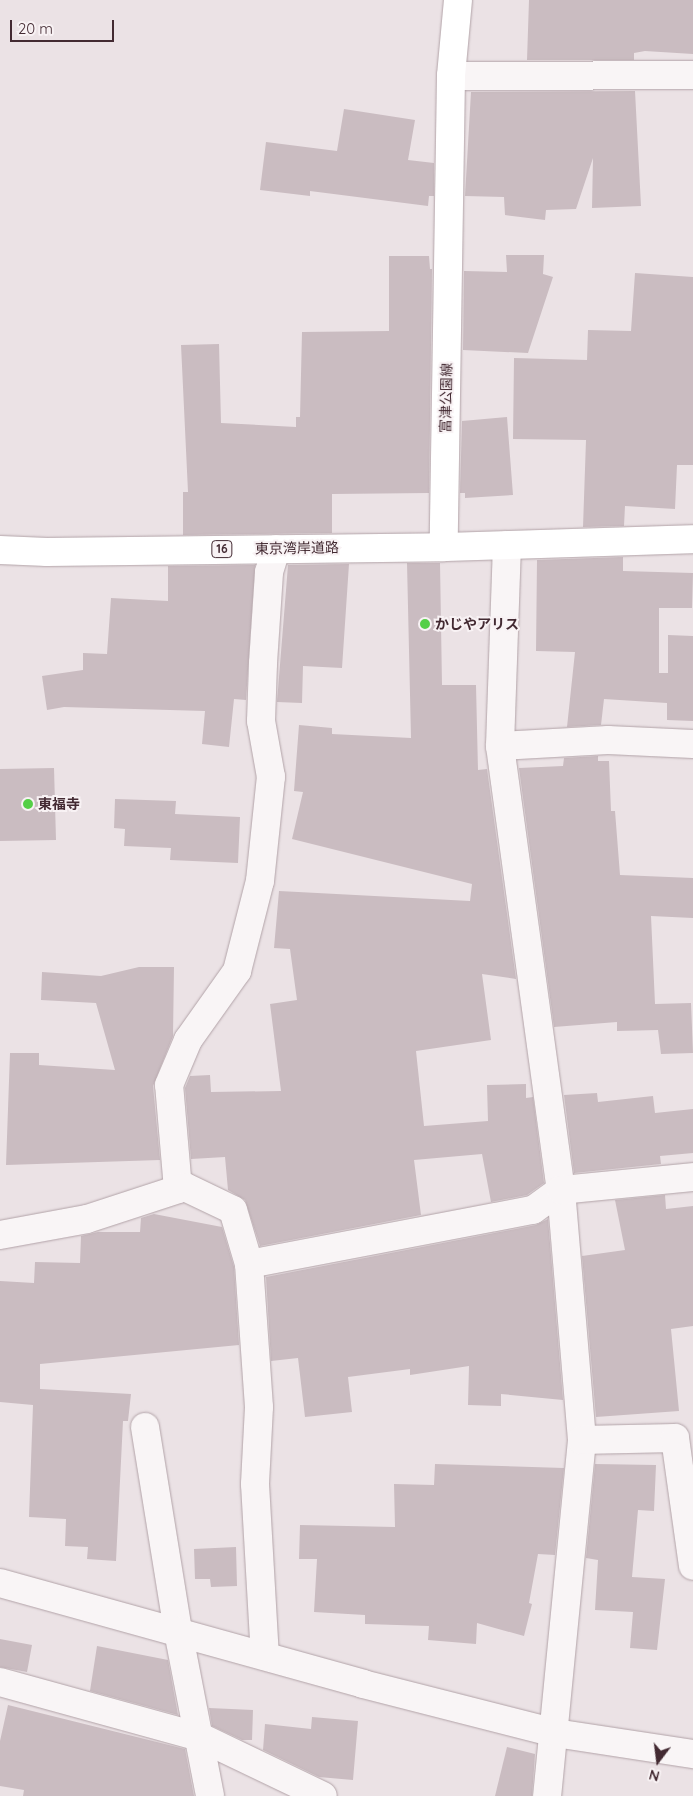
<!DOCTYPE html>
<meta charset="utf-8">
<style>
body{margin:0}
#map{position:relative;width:693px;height:1796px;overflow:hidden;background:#ebe2e5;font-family:Quicksand,"Noto Sans JP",sans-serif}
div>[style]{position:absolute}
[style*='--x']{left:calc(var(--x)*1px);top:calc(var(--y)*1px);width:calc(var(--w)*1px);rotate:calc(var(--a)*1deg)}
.building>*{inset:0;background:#cabcc1}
.roads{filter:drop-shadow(0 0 1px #b2a3a8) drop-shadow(0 0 1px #b2a3a8)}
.minor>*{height:28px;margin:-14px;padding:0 14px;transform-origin:14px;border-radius:14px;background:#f9f5f6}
.major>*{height:28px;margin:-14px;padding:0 14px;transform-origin:14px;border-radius:14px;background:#fff}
.highway>*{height:28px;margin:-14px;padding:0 14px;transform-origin:14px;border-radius:14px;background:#fff}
.dots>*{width:14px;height:14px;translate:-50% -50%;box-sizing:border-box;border:2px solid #f8f2f4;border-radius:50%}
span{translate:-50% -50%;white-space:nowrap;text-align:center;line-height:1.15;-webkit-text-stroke:4px #f8f2f4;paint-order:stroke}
.shield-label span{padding:1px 4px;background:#f8f2f4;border:1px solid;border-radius:4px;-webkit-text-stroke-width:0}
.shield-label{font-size:12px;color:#432a32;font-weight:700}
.street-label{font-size:14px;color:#432a32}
.poi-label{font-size:14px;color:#432a32;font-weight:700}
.left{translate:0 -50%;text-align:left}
.north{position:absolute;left:633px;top:1736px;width:50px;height:50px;-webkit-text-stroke:4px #f8f2f4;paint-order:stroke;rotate:195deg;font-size:14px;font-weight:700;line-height:20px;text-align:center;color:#432a32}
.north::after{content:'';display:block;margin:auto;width:18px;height:22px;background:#432a32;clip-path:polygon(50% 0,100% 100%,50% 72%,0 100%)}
.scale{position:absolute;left:10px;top:20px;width:104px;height:22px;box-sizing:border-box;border:2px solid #432a32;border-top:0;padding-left:6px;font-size:15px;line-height:18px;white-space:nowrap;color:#432a32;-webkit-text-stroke:4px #f8f2f4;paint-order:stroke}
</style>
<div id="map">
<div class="building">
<div style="clip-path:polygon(529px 0,693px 0,693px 54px,645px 51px,634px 53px,634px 60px,527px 60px)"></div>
<div style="clip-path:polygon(635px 91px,641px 206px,592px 208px,593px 158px,576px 209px,546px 210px,545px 220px,505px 215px,504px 197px,465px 196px,471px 92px)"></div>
<div style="clip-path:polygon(344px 109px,415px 120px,408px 160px,434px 163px,434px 196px,429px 196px,428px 206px,310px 191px,310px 196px,260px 190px,266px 142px,337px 151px)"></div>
<div style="clip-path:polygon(506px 255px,544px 255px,543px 274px,553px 277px,528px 353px,463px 350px,464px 271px,507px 272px)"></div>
<div style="clip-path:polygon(389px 256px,429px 256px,430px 269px,432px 269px,429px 493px,332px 494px,332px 533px,183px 535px,183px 492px,188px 492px,181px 345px,219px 344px,221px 423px,296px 427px,296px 417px,300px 417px,302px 332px,389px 331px)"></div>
<div style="clip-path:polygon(635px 273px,693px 277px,693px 465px,677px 465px,675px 509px,625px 506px,624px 526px,583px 527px,586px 440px,513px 439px,514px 358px,587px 360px,588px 330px,631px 331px)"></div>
<div style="clip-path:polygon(507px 417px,513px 495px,465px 498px,465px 493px,460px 493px,462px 421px)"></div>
<div style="clip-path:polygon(623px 557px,623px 571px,693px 573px,692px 608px,659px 608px,659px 673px,668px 673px,668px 635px,693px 636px,693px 721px,667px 720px,667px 703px,604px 699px,601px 725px,567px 727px,575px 652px,536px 651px,537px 560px)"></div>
<div style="clip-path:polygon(407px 563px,440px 563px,442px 685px,476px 685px,478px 770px,487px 769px,516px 979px,482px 974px,491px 1040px,416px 1051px,424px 1126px,488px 1121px,487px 1085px,526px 1084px,526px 1098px,533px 1097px,544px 1183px,527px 1195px,491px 1202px,482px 1154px,414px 1160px,421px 1215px,260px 1246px,245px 1200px,228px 1190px,225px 1157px,191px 1159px,185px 1088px,190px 1076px,210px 1075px,211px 1092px,281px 1091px,270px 1004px,297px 1000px,290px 949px,274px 948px,279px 891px,470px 901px,472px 884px,292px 839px,303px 792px,294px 791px,299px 725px,332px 728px,332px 734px,411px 738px)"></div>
<div style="clip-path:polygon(349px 564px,342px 668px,303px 666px,302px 703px,277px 702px,288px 565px)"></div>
<div style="clip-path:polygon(255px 565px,246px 700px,234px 699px,229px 747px,202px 744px,205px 711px,64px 707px,47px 710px,42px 676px,83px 670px,83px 653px,107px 654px,111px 598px,168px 601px,168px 566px)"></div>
<div style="clip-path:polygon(598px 756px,598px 761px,609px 761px,611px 811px,615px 811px,620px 875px,693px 878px,693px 918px,651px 916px,655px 1004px,691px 1003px,693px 1053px,661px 1054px,658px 1030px,617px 1031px,617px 1022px,554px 1027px,519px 768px,563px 766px,564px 758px)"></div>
<div style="clip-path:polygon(54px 768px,56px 840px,0 841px,0 769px)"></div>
<div style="clip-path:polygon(115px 799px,176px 801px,175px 814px,240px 817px,238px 863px,170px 860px,171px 848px,124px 846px,125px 829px,114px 828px)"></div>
<div style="clip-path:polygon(139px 967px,174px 967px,173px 1036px,153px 1086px,160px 1160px,6px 1165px,10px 1053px,39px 1053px,39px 1065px,115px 1070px,96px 1003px,41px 1000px,42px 972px,101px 976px)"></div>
<div style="clip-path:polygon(597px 1093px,598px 1102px,653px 1096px,655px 1113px,693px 1109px,693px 1153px,660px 1156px,661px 1164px,574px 1173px,564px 1095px)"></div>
<div style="clip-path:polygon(665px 1195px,666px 1209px,693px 1206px,693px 1326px,671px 1329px,679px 1411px,596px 1417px,582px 1256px,625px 1250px,615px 1200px)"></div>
<div style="clip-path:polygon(154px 1214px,222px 1227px,234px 1267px,239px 1345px,40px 1364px,40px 1389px,131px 1394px,128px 1421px,123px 1421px,116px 1561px,87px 1559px,88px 1547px,65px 1546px,66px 1519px,29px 1517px,33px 1405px,0 1402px,0 1281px,34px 1283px,35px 1262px,80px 1263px,81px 1236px,98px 1232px,140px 1232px,141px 1218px)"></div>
<div style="clip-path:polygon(548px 1219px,563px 1400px,501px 1394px,501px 1406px,468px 1405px,469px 1366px,410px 1375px,410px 1369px,348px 1377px,352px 1412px,305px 1417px,298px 1358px,271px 1361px,266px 1277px,536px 1225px)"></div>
<div style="clip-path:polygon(435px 1464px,564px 1468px,555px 1555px,538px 1554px,529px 1603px,532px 1604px,524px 1636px,477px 1623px,476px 1644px,428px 1640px,429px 1626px,365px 1624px,365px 1615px,314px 1612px,317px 1559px,299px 1559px,300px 1525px,395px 1527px,394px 1484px,434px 1485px)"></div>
<div style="clip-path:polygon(595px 1464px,656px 1465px,654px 1511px,638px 1510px,632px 1577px,665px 1579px,657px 1650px,630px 1648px,633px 1612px,595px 1610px,598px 1560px,586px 1558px)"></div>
<div style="clip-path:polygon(236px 1547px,237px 1586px,211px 1587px,210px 1579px,195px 1579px,194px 1549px)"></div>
<div style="clip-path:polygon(0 1639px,32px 1645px,27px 1672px,0 1667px)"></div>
<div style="clip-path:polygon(97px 1646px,168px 1660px,178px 1715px,90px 1691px)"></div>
<div style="clip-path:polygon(8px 1705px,185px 1749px,194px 1796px,23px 1796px,24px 1790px,0 1786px,0 1741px)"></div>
<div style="clip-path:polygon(209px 1708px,253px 1710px,252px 1740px,242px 1740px,212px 1726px)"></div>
<div style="clip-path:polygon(312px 1717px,358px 1721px,353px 1780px,319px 1777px,263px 1750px,265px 1724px,311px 1729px)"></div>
<div style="clip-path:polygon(507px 1747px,535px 1754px,532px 1796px,495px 1796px)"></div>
</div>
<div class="roads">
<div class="minor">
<div style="--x:451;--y:76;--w:242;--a:-0.2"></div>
<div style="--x:507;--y:545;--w:201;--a:92"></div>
<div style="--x:500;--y:746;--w:448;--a:82.2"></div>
<div style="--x:561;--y:1190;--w:251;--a:85.2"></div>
<div style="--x:582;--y:1440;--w:358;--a:95.6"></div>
<div style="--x:500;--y:746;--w:108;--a:-3.2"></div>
<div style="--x:608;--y:740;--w:85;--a:2.7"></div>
<div style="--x:178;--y:1189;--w:104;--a:-94.9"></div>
<div style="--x:169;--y:1085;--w:49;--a:-67.1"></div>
<div style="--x:188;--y:1040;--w:85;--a:-54.6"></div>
<div style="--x:237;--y:971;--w:93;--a:-75.7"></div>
<div style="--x:260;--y:881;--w:105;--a:-84"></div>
<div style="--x:271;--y:777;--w:57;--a:-100.1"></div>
<div style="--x:261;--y:721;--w:58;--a:-88"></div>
<div style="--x:263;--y:663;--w:91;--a:-86.2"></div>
<div style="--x:269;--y:572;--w:24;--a:-73"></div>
<div style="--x:0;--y:1235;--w:88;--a:-10.4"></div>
<div style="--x:87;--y:1219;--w:103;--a:-18.1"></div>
<div style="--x:185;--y:1187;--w:53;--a:25.6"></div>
<div style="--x:233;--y:1210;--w:56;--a:73.5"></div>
<div style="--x:249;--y:1264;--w:289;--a:-10.8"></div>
<div style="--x:533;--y:1210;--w:34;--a:-36"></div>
<div style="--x:561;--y:1190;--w:133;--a:-5.6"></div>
<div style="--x:249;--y:1264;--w:143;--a:86"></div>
<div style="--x:259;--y:1407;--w:77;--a:93"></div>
<div style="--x:255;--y:1484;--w:172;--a:86.7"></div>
<div style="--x:145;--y:1427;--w:207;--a:80.8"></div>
<div style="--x:178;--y:1631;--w:168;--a:79"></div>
<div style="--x:582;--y:1440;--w:93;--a:-1.2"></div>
<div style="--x:675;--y:1438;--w:129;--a:82"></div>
<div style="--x:0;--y:1583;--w:377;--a:15.5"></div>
<div style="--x:363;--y:1684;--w:198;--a:14.3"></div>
<div style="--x:555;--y:1733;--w:140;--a:8.7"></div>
<div style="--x:0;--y:1682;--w:207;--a:15.4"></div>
<div style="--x:200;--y:1737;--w:136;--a:25.6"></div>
</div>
<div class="major">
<div style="--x:458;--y:0;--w:76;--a:95.3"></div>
<div style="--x:451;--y:76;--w:471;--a:90.9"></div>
<div style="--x:444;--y:547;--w:249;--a:-1.8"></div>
</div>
<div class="highway">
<div style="--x:0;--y:550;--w:47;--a:2.4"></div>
<div style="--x:47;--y:552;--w:397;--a:-0.7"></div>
</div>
</div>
<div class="dots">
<div style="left:425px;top:624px;background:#55cf47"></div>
<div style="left:28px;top:804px;background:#55cf47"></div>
</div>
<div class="shield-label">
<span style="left:222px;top:549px">16</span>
</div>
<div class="street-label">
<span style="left:446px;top:398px;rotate:-89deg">富津公園線</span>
<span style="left:297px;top:548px;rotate:-1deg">東京湾岸道路</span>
</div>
<div class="poi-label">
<span class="left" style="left:435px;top:624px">かじやアリス</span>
<span class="left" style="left:38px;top:804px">東福寺</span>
</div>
<div class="north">N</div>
<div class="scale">20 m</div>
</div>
